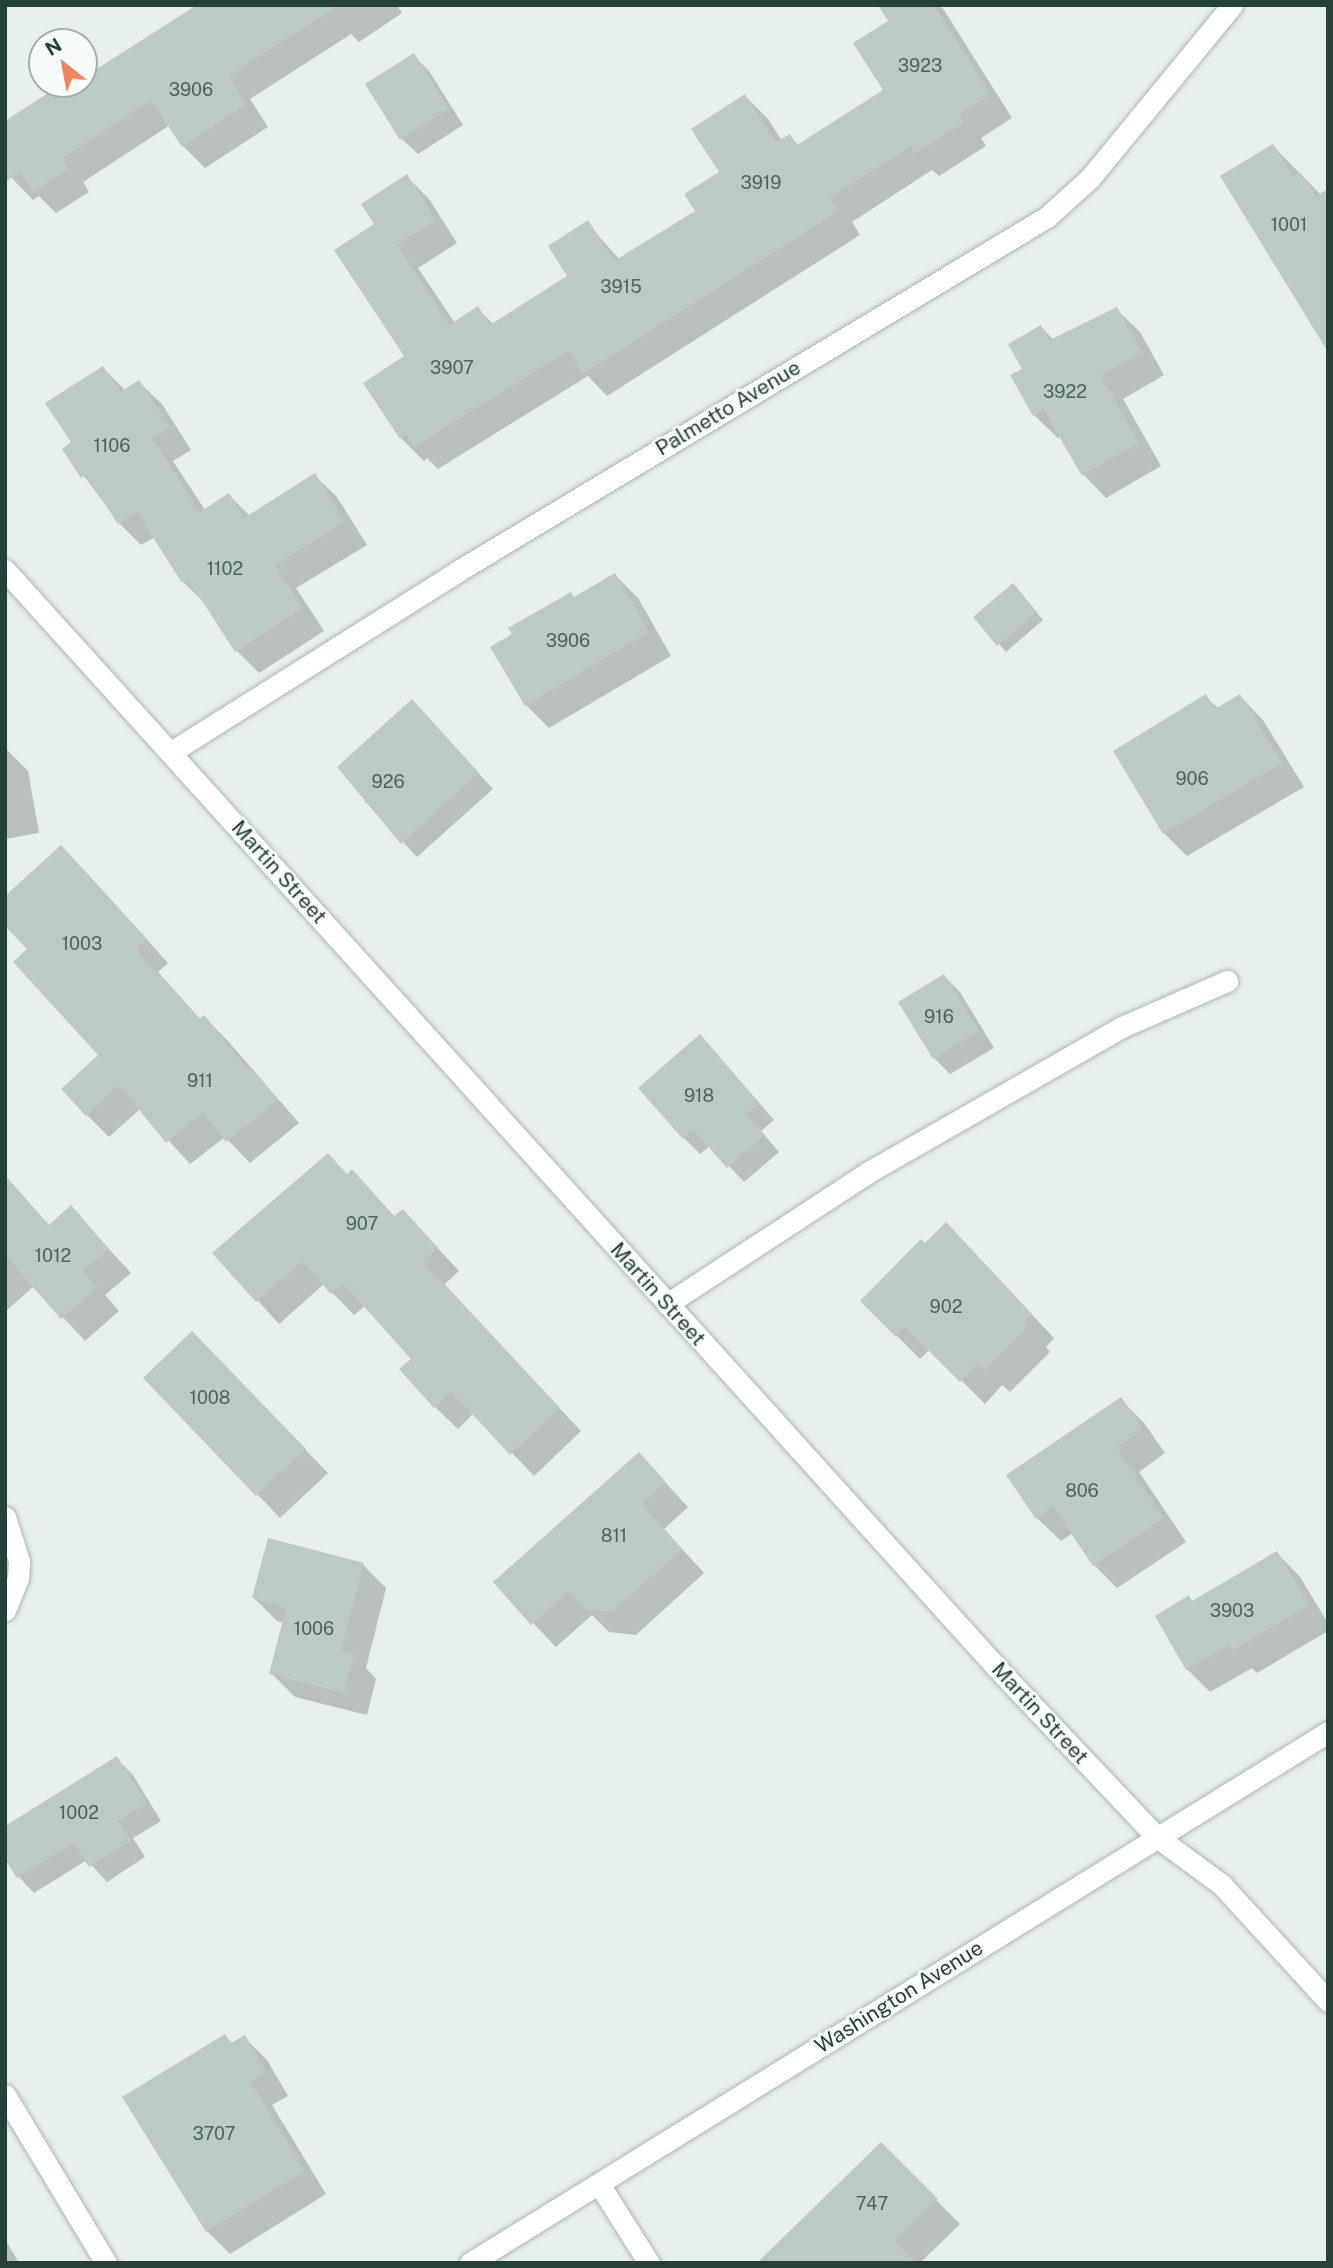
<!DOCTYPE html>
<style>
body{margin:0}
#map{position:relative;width:1333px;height:2268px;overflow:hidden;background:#e6efeb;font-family:"Public Sans",sans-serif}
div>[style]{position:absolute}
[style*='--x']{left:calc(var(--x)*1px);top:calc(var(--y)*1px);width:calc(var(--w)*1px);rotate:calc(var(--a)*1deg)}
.shadow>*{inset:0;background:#0003}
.building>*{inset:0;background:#bbcac4}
.roads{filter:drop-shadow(0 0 2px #a8b8b2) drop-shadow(0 0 2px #a8b8b2)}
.minor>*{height:21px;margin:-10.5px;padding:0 10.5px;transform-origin:10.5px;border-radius:10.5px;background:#fff}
span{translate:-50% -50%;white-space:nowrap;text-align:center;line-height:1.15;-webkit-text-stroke:5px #f7fbf9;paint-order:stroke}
.number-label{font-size:18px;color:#4a645c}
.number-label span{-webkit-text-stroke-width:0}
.street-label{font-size:21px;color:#24423a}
.frame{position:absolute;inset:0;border:7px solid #24423a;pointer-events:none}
.north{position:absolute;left:28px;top:28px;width:70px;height:70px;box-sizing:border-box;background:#f7fbf9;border:2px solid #a3b1ad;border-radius:50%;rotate:329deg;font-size:19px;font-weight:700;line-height:28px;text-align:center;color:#24423a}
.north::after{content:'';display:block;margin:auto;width:24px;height:32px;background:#f4845f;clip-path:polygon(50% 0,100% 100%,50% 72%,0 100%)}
</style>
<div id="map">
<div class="shadow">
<div style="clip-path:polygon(200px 5px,397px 5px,402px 13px,359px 42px,351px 34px,250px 99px,268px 127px,205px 168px,183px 146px,170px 125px,83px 182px,89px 192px,56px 213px,39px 196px,33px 200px,11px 177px,65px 84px,84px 84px,84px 78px)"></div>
<div style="clip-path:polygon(893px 5px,939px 5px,944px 10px,1012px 118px,981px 138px,986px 146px,939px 176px,932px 170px,852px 222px,860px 235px,607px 396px,588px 376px,438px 469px,427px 458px,424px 461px,401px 438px,406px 357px,376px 225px,407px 177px,429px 199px,457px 243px,418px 268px,455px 323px,478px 309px,494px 325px,570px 277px,587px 223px,620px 260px,697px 212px,721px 173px,745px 96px,768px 119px,782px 141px,790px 136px,799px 146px,886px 90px)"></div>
<div style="clip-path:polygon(413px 55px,429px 71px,463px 125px,418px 154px,402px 139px)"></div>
<div style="clip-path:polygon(1273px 146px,1321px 195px,1328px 345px)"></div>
<div style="clip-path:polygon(1116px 309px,1140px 332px,1164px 375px,1123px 399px,1161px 466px,1106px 498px,1083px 474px,1061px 436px,1058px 438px,1034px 415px,1024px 369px,1041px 327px,1054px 340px)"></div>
<div style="clip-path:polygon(103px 368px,126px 391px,139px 382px,162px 404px,191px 450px,173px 461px,205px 510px,229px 495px,250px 516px,314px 475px,337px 497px,367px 545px,296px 588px,324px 631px,259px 673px,237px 651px,206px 604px,183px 582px,155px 537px,141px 545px,119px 523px,64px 449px,73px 443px)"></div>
<div style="clip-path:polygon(615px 575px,638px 598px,671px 656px,549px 728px,526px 705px,514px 635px)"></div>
<div style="clip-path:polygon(1020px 593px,1043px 620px,1006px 652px,976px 618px)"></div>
<div style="clip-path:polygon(1240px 696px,1263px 720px,1304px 787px,1187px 856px,1164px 833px,1206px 697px,1219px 709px)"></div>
<div style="clip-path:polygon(427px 717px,493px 789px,417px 857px,364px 800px)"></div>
<div style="clip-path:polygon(5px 748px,28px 771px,39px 833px,5px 839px)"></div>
<div style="clip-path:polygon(84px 870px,168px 963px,158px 972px,201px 1020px,204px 1017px,227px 1040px,299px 1123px,250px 1163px,225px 1137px,190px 1164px,140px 1109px,109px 1137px,87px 1115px,100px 1056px,29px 949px)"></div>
<div style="clip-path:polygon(944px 976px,960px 992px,994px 1048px,950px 1074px,934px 1058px)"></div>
<div style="clip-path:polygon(715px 1052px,774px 1120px,761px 1131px,779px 1152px,744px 1182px,710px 1146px,700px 1154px,684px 1138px)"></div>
<div style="clip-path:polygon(352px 1172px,395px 1217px,403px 1211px,459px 1271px,444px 1285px,581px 1431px,534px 1476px,474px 1413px,458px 1429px,435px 1407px,413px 1359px,366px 1305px,354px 1315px,324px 1284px,279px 1324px,215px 1253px)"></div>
<div style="clip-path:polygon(10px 1183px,50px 1226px,71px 1208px,131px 1273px,105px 1295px,119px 1311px,85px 1341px,34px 1286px,5px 1312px,5px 1187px)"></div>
<div style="clip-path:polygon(925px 1245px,969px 1248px,1054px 1338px,1046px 1347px,1050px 1352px,1010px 1392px,1002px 1385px,985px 1404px,930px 1349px,920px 1359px,862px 1301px)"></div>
<div style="clip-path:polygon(215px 1357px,328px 1473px,280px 1518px,146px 1378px)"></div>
<div style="clip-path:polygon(1121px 1400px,1144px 1423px,1165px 1453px,1139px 1472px,1186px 1542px,1117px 1588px,1094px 1565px,1073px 1533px,1061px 1541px,1037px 1518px,1009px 1475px)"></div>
<div style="clip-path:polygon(639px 1454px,688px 1507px,664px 1529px,704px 1573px,636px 1635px,609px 1632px,592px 1615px,556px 1647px,495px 1583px)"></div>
<div style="clip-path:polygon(1277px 1553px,1300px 1577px,1328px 1623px,1328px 1631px,1257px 1673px,1252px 1668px,1210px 1692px,1187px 1669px)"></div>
<div style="clip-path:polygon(363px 1565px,386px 1588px,366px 1668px,376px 1679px,367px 1715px,295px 1697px,271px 1673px,284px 1623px,277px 1621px,254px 1598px)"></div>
<div style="clip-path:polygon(117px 1759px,133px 1775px,161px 1821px,133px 1838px,145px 1857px,107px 1882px,87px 1860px,34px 1893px,19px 1877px)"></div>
<div style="clip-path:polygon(225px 2036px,233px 2044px,245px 2038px,267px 2060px,288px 2096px,272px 2105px,326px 2194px,230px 2254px,207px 2231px,125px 2098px)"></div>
<div style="clip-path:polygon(881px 2145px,960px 2224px,920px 2263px,760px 2263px)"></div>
<div style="clip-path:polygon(5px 2239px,19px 2263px,5px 2263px)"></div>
</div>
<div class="building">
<div style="clip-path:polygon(197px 5px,339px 5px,229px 76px,247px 104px,182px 147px,151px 100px,62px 159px,68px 169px,33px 192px,20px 172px,5px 182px,5px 121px,62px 84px,84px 84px,84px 77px)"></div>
<div style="clip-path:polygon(878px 5px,934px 5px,991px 95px,959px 114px,964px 123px,914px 154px,910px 147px,830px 198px,839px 211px,583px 374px,568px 351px,414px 447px,406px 435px,400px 439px,363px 383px,404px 356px,334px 250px,374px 224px,361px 204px,407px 174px,436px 220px,397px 245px,449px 325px,478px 306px,490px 325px,567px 276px,548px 246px,588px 220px,614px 261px,695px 211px,684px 194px,719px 172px,691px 129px,745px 94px,776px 142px,790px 134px,797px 145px,883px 90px,853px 43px,888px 21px)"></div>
<div style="clip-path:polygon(414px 53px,449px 109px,400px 140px,365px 84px)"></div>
<div style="clip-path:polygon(1273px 144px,1293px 176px,1300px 172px,1316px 196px,1328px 189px,1328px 352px,1220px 176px)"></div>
<div style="clip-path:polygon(1117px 307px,1142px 352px,1101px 375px,1139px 443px,1082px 476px,1044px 410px,1033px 416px,1010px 375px,1022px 369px,1008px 344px,1041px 325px,1050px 340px)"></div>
<div style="clip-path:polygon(103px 366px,120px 392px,139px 380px,170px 427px,152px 438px,200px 512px,229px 493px,244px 518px,315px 473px,345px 522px,275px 565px,303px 608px,235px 652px,188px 579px,182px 583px,137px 512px,118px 524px,86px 475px,81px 478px,62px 449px,71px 442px,45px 403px)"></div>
<div style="clip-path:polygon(615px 573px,649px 632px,525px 706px,490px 647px,512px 634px,508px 628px,571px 592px,574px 597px)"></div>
<div style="clip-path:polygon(1013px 583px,1037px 612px,997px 646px,973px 617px)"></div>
<div style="clip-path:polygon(1206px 694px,1215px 709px,1240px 694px,1282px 763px,1163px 834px,1113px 751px)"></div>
<div style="clip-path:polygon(412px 699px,479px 773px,401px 844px,337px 767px)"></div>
<div style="clip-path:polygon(61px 845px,147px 939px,136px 949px,199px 1019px,204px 1015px,249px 1070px,252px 1068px,278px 1100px,226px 1142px,203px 1113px,166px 1143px,119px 1085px,86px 1116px,61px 1089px,98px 1055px,13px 962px,27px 949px,5px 926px,5px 896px)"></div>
<div style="clip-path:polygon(944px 974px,979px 1031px,933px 1059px,898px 1002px)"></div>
<div style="clip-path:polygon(700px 1034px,760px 1104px,746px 1114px,765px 1135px,727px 1168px,694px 1130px,683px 1139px,638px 1088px)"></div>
<div style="clip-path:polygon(328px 1153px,347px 1174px,352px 1169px,394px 1216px,403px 1209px,438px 1248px,423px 1261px,560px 1408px,510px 1455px,451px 1391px,434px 1408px,399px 1369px,411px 1359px,343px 1283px,331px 1294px,302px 1262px,256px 1302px,212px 1253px)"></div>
<div style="clip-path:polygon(5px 1175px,49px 1225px,71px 1205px,109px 1249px,83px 1271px,97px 1287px,61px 1319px,5px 1255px)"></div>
<div style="clip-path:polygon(946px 1222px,1032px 1314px,1023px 1323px,1028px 1327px,985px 1370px,978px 1363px,960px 1382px,905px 1327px,896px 1337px,860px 1301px,921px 1239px,925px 1243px)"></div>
<div style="clip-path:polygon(192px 1331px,306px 1449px,256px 1496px,143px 1378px)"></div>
<div style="clip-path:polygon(1121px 1397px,1143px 1429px,1117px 1448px,1164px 1518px,1093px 1566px,1053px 1507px,1036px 1519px,1006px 1475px)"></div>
<div style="clip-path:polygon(639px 1452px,666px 1482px,642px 1504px,682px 1549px,612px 1612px,584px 1609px,568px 1592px,531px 1625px,493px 1582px)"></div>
<div style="clip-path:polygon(268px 1538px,364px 1563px,341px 1651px,354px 1654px,344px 1693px,269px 1674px,286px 1608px,252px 1598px)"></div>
<div style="clip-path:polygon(1277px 1551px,1309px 1605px,1232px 1651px,1229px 1645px,1186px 1670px,1155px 1616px,1189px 1595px,1192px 1601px)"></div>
<div style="clip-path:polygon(117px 1756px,147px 1804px,118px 1821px,131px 1841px,89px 1867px,74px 1843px,17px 1878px,5px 1859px,5px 1826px)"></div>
<div style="clip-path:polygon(225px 2034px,231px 2043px,245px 2035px,267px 2073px,251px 2082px,305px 2171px,206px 2232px,122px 2097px)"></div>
<div style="clip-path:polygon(881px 2142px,938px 2199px,895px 2242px,916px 2263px,757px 2263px)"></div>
</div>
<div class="roads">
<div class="minor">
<div style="--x:5;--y:570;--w:1480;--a:47.9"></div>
<div style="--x:997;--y:1668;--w:233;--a:46.6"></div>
<div style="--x:1157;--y:1837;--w:81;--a:36.4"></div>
<div style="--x:1222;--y:1885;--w:157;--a:47.6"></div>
<div style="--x:171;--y:752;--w:339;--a:-32.2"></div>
<div style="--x:458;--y:571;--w:687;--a:-31.01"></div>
<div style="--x:1047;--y:217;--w:58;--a:-42.2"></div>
<div style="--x:1090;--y:178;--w:224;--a:-50.6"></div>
<div style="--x:667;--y:1304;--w:239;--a:-33.2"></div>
<div style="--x:867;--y:1173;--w:294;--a:-29.8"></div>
<div style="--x:1122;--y:1027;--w:115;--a:-23.7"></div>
<div style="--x:5;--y:1517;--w:46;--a:72.3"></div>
<div style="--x:19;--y:1561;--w:17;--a:93"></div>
<div style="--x:18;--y:1578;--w:35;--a:112"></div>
<div style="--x:5;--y:2095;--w:196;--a:59"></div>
<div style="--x:599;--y:2184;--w:93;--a:57.7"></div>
<div style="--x:470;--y:2263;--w:1009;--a:-31.75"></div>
</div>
</div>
<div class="number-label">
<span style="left:920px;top:66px">3923</span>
<span style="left:191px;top:90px">3906</span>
<span style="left:761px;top:183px">3919</span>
<span style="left:1289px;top:225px">1001</span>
<span style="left:621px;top:287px">3915</span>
<span style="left:452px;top:368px">3907</span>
<span style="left:1065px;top:392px">3922</span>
<span style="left:112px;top:446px">1106</span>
<span style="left:225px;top:569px">1102</span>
<span style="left:568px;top:641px">3906</span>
<span style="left:1192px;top:779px">906</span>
<span style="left:388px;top:782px">926</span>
<span style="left:82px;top:944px">1003</span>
<span style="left:939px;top:1017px">916</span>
<span style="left:200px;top:1081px">911</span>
<span style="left:699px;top:1096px">918</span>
<span style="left:362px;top:1224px">907</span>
<span style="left:53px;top:1256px">1012</span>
<span style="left:946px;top:1307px">902</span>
<span style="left:210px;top:1398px">1008</span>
<span style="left:1082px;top:1491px">806</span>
<span style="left:614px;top:1536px">811</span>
<span style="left:1232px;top:1611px">3903</span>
<span style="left:314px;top:1629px">1006</span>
<span style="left:79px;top:1813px">1002</span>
<span style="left:214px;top:2134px">3707</span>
<span style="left:872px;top:2204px">747</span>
</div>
<div class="street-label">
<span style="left:728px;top:408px;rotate:-31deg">Palmetto Avenue</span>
<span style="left:279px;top:872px;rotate:48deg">Martin Street</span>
<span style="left:658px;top:1294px;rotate:48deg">Martin Street</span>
<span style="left:1040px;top:1713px;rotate:47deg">Martin Street</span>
<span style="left:899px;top:1997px;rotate:-32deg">Washington Avenue</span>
</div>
<div class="frame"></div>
<div class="north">N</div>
</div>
